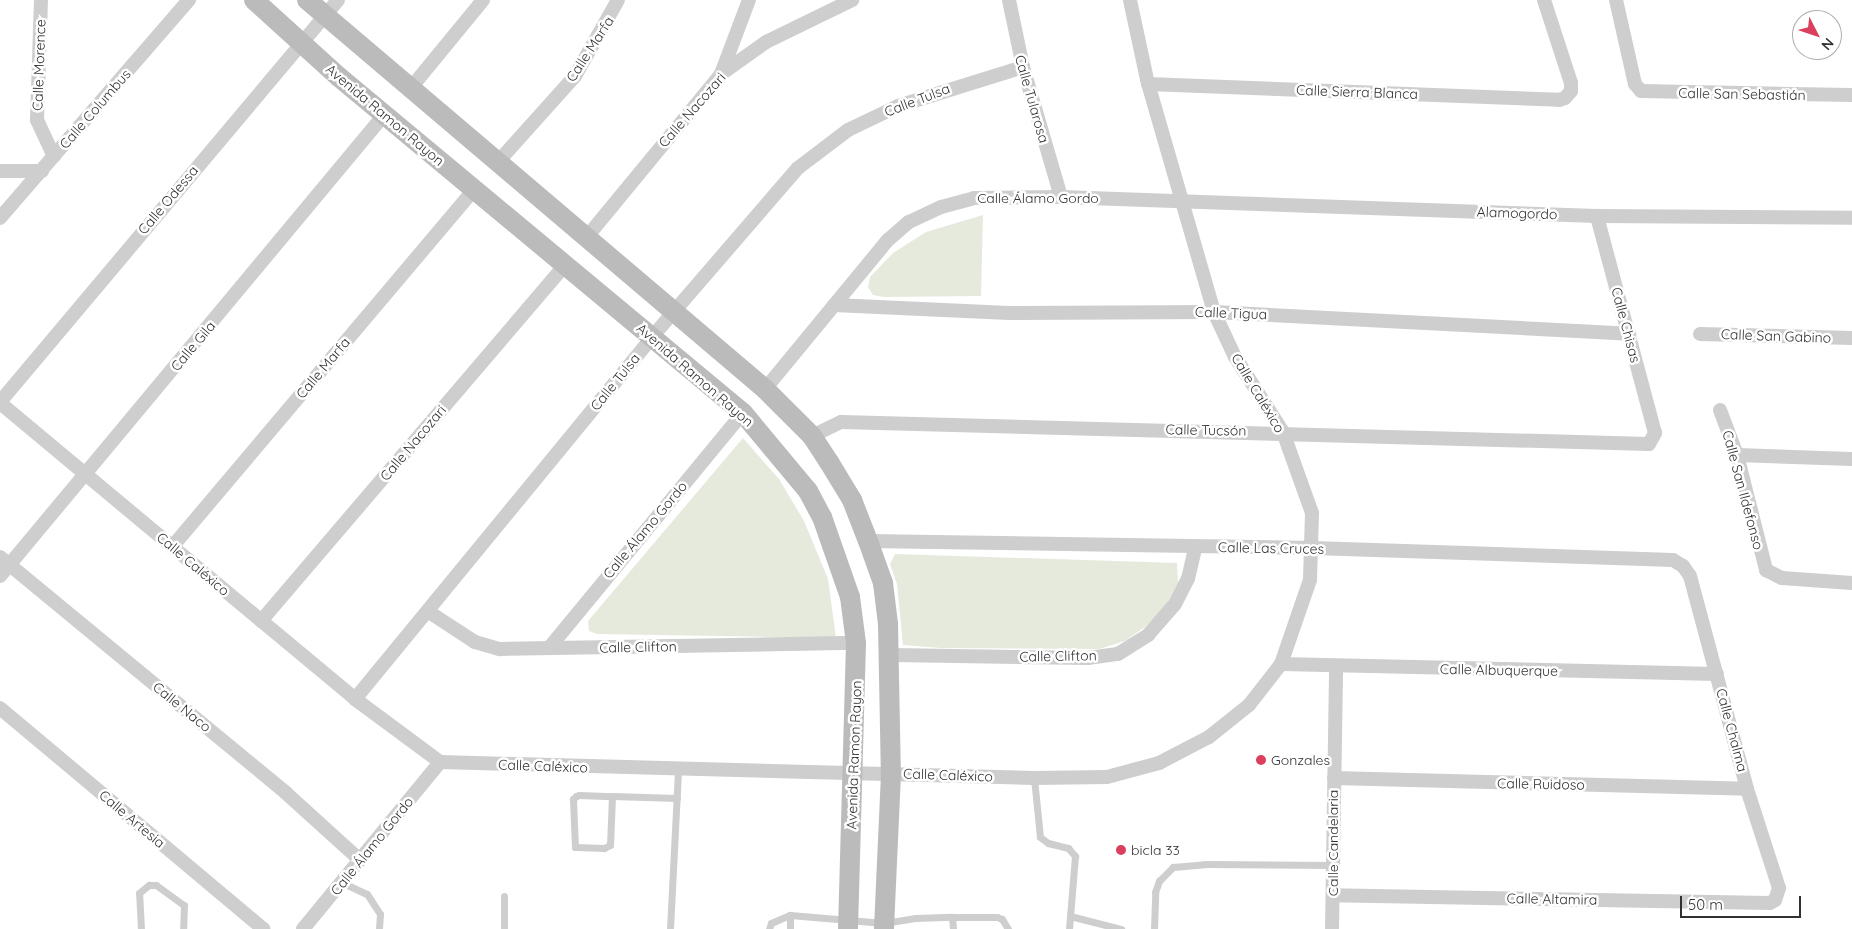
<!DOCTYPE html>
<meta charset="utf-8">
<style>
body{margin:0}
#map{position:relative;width:1852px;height:929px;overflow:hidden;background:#fff;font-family:Quicksand,sans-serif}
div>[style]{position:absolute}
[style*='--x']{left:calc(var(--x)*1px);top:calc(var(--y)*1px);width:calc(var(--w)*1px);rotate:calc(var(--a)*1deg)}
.green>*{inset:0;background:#e5eadd}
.service>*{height:7px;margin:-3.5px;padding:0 3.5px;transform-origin:3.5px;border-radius:3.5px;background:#cecece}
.minor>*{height:14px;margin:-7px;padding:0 7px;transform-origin:7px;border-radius:7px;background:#cecece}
.secondary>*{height:20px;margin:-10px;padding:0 10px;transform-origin:10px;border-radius:10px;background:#bbb}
.dots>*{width:14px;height:14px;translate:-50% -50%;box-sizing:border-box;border:2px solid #fff;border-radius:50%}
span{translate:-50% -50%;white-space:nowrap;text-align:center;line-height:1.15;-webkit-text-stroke:5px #fff;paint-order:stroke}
.street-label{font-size:14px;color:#313131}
.poi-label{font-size:14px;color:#313131}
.left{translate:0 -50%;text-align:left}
.north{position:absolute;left:1792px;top:10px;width:50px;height:50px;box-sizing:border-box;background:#fff;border:1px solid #adadad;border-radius:50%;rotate:131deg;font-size:14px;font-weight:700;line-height:20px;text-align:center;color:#313131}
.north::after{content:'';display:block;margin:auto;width:18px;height:22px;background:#da405b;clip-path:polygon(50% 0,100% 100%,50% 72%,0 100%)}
.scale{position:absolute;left:1680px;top:896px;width:121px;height:22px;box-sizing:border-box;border:2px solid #313131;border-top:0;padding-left:6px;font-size:15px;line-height:18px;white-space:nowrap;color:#313131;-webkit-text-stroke:4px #fff;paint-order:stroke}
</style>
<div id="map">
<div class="green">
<div style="clip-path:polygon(983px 215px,981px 296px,884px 297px,873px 295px,868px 287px,870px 277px,893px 253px,926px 232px)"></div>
<div style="clip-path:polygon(743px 438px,779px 479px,804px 521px,828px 579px,836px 638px,597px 634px,589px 631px,588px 621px)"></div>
<div style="clip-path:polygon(895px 554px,1177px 563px,1178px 583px,1164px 609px,1145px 627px,1125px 641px,1099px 649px,940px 648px,903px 645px,897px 584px,890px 564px)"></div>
</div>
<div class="service">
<div style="--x:1034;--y:778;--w:59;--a:84.2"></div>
<div style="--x:1040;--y:837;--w:10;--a:37"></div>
<div style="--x:1048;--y:843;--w:21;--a:14"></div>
<div style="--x:1068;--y:848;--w:11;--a:49"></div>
<div style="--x:1075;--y:856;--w:73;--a:94.7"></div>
<div style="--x:612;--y:796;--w:49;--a:92.3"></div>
<div style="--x:610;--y:845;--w:7;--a:153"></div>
<div style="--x:604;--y:848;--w:29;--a:-178"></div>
<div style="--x:575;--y:847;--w:48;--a:-92.4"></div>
<div style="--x:573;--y:799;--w:4;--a:-45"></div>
<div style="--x:576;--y:796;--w:3;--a:-18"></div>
<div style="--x:579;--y:795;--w:33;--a:2"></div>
<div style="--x:612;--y:796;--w:65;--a:1.8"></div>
<div style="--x:343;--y:883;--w:26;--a:25"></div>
<div style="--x:367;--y:894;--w:24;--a:57"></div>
<div style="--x:380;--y:914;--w:15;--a:94"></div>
<div style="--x:1070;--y:916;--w:53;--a:14.3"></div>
<div style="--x:952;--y:917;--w:45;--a:0"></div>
<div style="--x:997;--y:917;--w:5;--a:22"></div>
<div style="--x:1002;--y:919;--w:12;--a:59"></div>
<div style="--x:141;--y:929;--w:36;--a:-93"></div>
<div style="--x:139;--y:893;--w:13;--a:-39"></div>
<div style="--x:149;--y:885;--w:7;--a:0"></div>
<div style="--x:156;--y:885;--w:34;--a:36"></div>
<div style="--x:184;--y:905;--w:24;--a:92"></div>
<div style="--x:504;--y:929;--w:33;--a:-90"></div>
<div style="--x:670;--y:929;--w:159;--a:-87.1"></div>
<div style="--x:769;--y:929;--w:6;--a:-72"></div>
<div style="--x:771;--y:923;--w:21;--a:-23"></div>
<div style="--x:790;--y:929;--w:14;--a:-90"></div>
<div style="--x:790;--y:915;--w:94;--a:4.9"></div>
<div style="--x:884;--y:923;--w:31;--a:-9"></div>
<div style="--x:915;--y:918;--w:37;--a:-2"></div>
<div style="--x:952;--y:917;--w:12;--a:85"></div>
<div style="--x:1154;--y:929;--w:37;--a:-88"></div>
<div style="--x:1155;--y:892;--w:12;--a:-70"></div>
<div style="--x:1159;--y:881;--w:20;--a:-45"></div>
<div style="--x:1173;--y:867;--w:32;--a:-5"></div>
<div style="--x:1205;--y:864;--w:128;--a:0.4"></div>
</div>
<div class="minor">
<div style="--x:41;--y:0;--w:120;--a:91.9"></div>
<div style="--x:37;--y:120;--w:40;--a:65"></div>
<div style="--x:1009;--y:0;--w:68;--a:78.2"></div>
<div style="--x:1023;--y:67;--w:135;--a:73.7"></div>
<div style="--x:1616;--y:0;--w:86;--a:77.3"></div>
<div style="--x:1635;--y:84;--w:9;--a:49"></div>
<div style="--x:1641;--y:91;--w:211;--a:1.1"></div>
<div style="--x:721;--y:74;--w:79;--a:-69.3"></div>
<div style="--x:1148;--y:84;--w:411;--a:2.2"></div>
<div style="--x:1559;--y:100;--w:6;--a:-18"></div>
<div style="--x:1565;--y:98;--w:9;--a:-49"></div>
<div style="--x:1571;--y:91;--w:8;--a:-90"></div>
<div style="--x:1571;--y:83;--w:87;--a:-108"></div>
<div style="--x:410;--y:89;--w:115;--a:-50.6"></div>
<div style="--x:497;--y:163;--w:117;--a:-48.1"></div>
<div style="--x:575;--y:76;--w:87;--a:-60.5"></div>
<div style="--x:0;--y:171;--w:42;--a:0"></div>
<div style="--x:0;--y:218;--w:289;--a:-49.1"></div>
<div style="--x:586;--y:238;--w:212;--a:-50.5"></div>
<div style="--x:721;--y:74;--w:55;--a:-35.4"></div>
<div style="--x:766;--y:42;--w:96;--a:-26"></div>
<div style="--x:834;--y:305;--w:175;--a:2.6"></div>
<div style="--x:1009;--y:313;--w:205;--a:-0.3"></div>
<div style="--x:1214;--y:312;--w:416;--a:3"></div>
<div style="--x:1700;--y:334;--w:152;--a:1.5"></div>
<div style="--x:765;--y:389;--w:193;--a:-50.5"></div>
<div style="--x:888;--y:240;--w:28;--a:-41"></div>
<div style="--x:909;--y:222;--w:35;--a:-25"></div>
<div style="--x:941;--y:207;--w:34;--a:-15"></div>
<div style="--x:974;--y:198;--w:87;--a:-0.7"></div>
<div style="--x:1061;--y:197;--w:536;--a:2.03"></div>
<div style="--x:1597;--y:216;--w:255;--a:0.4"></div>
<div style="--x:0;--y:402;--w:525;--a:-49.94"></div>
<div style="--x:0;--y:403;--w:462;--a:39.8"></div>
<div style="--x:355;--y:699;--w:106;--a:36.5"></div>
<div style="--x:440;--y:762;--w:594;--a:1.54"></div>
<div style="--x:1034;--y:778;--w:73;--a:-0.8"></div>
<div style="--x:1107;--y:777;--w:54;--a:-15.1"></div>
<div style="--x:1159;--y:763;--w:56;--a:-27.5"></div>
<div style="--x:1209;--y:737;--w:51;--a:-38.7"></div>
<div style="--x:1249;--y:705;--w:52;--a:-52"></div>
<div style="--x:1281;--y:664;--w:89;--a:-71"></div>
<div style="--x:1310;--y:580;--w:67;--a:-88.3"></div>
<div style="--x:1312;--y:513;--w:86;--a:-109.7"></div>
<div style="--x:1283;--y:432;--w:89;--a:-122.6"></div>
<div style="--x:1235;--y:357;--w:50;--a:-115"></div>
<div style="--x:1214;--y:312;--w:237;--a:-106.1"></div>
<div style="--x:1148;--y:84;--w:86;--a:-102.1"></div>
<div style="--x:1720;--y:410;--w:48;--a:69.3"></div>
<div style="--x:1737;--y:455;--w:119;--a:75.8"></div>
<div style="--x:1766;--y:570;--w:18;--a:27"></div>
<div style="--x:1782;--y:578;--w:70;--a:4.1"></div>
<div style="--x:812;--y:436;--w:32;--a:-26"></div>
<div style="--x:841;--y:422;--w:808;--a:1.56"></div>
<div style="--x:1649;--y:444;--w:13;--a:-61"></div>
<div style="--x:1655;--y:433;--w:225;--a:-105"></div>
<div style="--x:1737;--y:455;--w:115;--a:2"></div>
<div style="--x:868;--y:541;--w:445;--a:0.9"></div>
<div style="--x:1313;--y:548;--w:360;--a:1.9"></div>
<div style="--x:1673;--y:560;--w:12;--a:31"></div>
<div style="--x:1683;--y:566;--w:12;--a:55"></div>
<div style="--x:1690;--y:576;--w:220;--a:75"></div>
<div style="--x:1747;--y:789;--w:104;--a:72.1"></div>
<div style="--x:1779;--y:888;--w:13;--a:108"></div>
<div style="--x:1775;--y:900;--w:6;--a:149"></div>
<div style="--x:1770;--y:903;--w:437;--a:-179"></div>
<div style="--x:172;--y:547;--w:468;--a:-49.8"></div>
<div style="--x:0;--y:557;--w:371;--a:39.5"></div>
<div style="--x:286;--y:793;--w:100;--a:42.2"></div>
<div style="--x:0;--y:576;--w:600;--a:-50.21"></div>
<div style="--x:429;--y:612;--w:55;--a:33.1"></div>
<div style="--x:475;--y:642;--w:26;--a:16"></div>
<div style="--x:500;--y:649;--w:356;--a:-1"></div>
<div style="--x:261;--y:621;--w:468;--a:-49.5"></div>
<div style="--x:549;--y:648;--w:305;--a:-50.5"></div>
<div style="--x:891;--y:655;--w:197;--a:0.9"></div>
<div style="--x:1088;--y:658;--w:30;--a:-8"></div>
<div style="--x:1118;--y:654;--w:36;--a:-32"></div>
<div style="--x:1148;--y:635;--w:41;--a:-48.9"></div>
<div style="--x:1175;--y:604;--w:28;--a:-63"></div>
<div style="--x:1188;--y:579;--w:32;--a:-77"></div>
<div style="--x:1281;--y:664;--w:436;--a:1.3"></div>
<div style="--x:355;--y:699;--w:468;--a:-50.6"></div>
<div style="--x:652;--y:337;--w:223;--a:-49.2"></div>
<div style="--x:798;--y:168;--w:63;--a:-37.2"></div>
<div style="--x:848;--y:130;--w:55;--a:-25.6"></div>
<div style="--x:898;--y:106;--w:131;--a:-17.3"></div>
<div style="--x:0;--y:708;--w:344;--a:40"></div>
<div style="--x:1334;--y:778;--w:413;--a:1.5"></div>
<div style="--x:303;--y:929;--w:216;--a:-50.6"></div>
<div style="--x:1332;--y:929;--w:262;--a:-89.1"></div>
</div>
<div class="secondary">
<div style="--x:254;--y:0;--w:115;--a:42.2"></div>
<div style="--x:339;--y:77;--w:525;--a:39.75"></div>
<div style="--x:743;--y:413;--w:102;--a:50.2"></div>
<div style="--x:808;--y:491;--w:30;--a:62"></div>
<div style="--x:822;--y:517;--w:85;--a:70.7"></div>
<div style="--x:850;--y:597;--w:46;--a:82.6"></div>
<div style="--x:856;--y:643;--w:286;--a:91.6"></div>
<div style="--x:307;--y:0;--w:601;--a:40.34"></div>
<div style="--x:765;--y:389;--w:66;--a:45"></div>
<div style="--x:812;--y:436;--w:31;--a:57"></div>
<div style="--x:829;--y:462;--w:44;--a:58.8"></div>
<div style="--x:852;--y:500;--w:44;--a:68.7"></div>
<div style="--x:868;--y:541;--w:45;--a:70.3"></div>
<div style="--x:883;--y:583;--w:41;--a:83"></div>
<div style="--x:888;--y:624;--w:150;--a:88.9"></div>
<div style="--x:891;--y:774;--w:155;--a:92.6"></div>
</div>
<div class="dots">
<div style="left:1261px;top:760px;background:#da405b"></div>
<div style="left:1121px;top:850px;background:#da405b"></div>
</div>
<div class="street-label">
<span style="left:590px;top:49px;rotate:-57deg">Calle Marfa</span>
<span style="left:39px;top:65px;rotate:-88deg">Calle Morence</span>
<span style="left:1357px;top:92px;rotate:2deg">Calle Sierra Blanca</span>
<span style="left:1742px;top:94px;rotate:1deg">Calle San Sebastián</span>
<span style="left:1032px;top:99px;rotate:74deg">Calle Tularosa</span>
<span style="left:917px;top:100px;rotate:-21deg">Calle Tulsa</span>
<span style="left:95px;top:109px;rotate:-49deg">Calle Columbus</span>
<span style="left:692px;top:110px;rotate:-49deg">Calle Nacozari</span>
<span style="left:385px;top:115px;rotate:40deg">Avenida Ramon Rayon</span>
<span style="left:1038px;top:198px">Calle Álamo Gordo</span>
<span style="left:168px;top:200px;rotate:-50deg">Calle Odessa</span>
<span style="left:1517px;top:213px;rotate:2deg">Alamogordo</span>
<span style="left:1231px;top:313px;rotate:2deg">Calle Tigua</span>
<span style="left:1626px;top:325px;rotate:75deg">Calle Chisas</span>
<span style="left:1776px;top:336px;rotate:2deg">Calle San Gabino</span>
<span style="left:193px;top:346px;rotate:-50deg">Calle Gila</span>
<span style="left:323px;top:368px;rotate:-50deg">Calle Marfa</span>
<span style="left:695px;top:375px;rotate:41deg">Avenida Ramon Rayon</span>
<span style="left:615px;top:382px;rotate:-51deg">Calle Tulsa</span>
<span style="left:1258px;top:393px;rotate:59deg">Calle Caléxico</span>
<span style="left:1206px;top:430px;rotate:1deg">Calle Tucsón</span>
<span style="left:413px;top:443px;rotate:-50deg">Calle Nacozari</span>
<span style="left:1743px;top:490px;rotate:75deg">Calle San Ildefonso</span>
<span style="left:645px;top:530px;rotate:-50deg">Calle Álamo Gordo</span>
<span style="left:1271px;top:548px;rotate:1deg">Calle Las Cruces</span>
<span style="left:193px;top:564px;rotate:40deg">Calle Caléxico</span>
<span style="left:638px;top:647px;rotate:-1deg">Calle Clifton</span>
<span style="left:1058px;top:656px;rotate:-1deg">Calle Clifton</span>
<span style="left:1499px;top:670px;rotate:1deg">Calle Albuquerque</span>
<span style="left:182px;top:707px;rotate:39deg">Calle Naco</span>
<span style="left:1732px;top:730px;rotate:75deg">Calle Chalma</span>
<span style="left:854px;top:755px;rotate:-88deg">Avenida Ramon Rayon</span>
<span style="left:543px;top:766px;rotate:2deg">Calle Caléxico</span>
<span style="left:948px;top:775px;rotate:2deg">Calle Caléxico</span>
<span style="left:1541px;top:784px;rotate:1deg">Calle Ruidoso</span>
<span style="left:132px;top:819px;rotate:40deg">Calle Artesia</span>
<span style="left:1333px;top:843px;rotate:-90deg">Calle Candelaria</span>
<span style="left:372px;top:846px;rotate:-51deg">Calle Álamo Gordo</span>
<span style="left:1552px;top:899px;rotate:1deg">Calle Altamira</span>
</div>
<div class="poi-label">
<span class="left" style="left:1271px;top:760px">Gonzales</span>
<span class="left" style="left:1131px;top:850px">bicla 33</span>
</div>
<div class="north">N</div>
<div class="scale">50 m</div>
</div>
